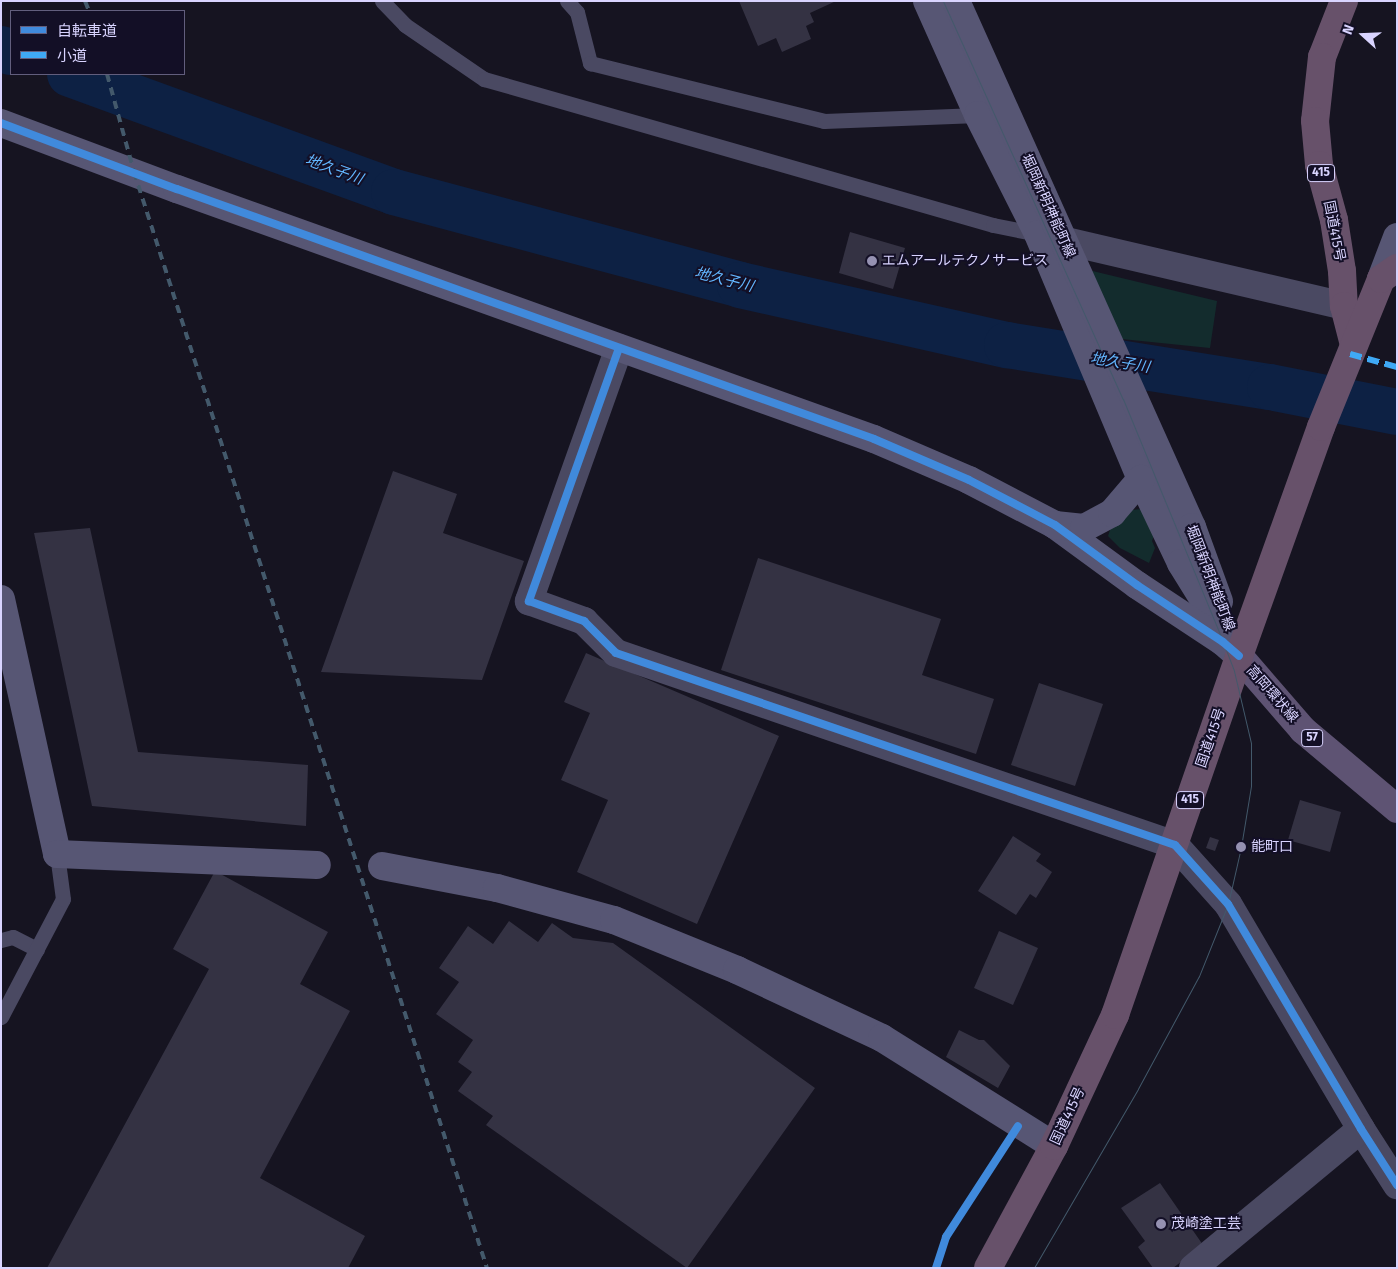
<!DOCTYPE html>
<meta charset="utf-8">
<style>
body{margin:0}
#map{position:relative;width:1398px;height:1269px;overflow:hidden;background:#161421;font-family:"Fira Sans","Noto Sans JP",sans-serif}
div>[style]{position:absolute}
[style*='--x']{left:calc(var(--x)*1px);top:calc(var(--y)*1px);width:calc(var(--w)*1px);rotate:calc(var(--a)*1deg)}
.green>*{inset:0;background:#132c2d}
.river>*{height:46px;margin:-23px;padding:0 23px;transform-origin:23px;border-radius:23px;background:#0d2144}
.building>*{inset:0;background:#343243}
.path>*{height:3px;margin-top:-1.5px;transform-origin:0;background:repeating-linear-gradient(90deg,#44505f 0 2.5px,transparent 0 6.5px)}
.lane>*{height:15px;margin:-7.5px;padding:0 7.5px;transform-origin:7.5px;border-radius:7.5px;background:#4a4962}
.street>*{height:28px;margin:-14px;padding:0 14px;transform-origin:14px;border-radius:14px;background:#4a4962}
.secondary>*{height:28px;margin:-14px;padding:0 14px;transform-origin:14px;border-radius:14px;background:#575674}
.primary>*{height:28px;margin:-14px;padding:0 14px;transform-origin:14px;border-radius:14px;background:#5e5373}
.highway>*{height:28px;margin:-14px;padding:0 14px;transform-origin:14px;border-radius:14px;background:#67516a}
.tram>*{height:1px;margin:-0.5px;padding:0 0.5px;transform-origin:0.5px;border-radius:0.5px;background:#43596b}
.rail>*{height:4px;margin-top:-2px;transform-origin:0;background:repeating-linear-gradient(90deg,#43596b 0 8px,transparent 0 14px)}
.quiet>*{height:6px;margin-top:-3px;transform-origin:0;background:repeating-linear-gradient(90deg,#3fa9f5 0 12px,transparent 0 18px)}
.cycleway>*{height:8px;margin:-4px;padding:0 4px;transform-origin:4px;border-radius:4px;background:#408adc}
.dots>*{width:14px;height:14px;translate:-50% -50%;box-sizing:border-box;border:2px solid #130f26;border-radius:50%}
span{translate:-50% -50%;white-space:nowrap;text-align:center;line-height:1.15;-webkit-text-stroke:4px #130f26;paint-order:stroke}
.shield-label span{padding:1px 4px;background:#130f26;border:1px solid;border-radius:4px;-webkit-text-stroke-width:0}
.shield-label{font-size:12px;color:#d9d4ff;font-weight:700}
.street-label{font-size:14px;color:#d9d4ff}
.poi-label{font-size:14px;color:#d9d4ff}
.left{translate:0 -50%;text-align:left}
.water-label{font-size:15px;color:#62b6ff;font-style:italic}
.frame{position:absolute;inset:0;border:2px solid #d9d4ff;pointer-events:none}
.legend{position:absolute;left:10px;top:10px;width:175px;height:65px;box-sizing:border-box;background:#130f26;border:1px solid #625e7d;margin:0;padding:6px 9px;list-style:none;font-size:15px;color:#d9d4ff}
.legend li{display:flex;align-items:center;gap:10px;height:25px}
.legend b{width:25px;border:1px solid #625e7d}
.north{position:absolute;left:1338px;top:10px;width:50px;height:50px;-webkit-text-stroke:4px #130f26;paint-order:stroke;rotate:290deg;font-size:14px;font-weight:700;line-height:20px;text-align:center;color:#d9d4ff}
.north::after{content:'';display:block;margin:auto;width:18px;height:22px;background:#d9d4ff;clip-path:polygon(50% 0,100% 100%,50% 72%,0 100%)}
</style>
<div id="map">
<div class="green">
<div style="clip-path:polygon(1076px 267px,1217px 301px,1210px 348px,1112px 338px)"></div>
<div style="clip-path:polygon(1141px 509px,1155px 533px,1152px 541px,1155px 548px,1149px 563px,1120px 548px,1108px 536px,1112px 524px,1132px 510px)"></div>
</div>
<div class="river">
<div style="--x:1;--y:49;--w:10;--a:17"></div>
<div style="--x:70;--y:74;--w:345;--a:20"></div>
<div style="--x:394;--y:192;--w:358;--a:15"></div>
<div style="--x:740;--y:285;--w:274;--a:12.7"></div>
<div style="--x:1007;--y:345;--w:266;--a:9.1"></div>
<div style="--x:1270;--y:387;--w:129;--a:11.1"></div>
</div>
<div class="building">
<div style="clip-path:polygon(739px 1px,836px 1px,810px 13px,814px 22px,806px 26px,811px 39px,782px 52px,776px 38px,758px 46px)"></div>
<div style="clip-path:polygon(850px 232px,905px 248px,893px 289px,839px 273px)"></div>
<div style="clip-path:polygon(393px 471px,457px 494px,443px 533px,524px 561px,482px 680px,321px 672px)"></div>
<div style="clip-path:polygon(90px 528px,138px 752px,308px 765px,306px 826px,92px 806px,34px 533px)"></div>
<div style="clip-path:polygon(758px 558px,941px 619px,922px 675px,994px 699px,976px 754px,721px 670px)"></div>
<div style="clip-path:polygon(586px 653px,779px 736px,697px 924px,577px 872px,608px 800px,561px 780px,590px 713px,564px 702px)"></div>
<div style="clip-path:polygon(1039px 683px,1103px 704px,1075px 786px,1011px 765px)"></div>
<div style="clip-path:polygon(1300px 800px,1341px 812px,1330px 852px,1288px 840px)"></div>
<div style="clip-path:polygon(1013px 836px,1041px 854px,1036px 861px,1052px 872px,1036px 898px,1030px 894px,1016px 915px,978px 891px)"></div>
<div style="clip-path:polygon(1210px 837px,1219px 840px,1215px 851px,1206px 848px)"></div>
<div style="clip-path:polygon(215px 871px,328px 932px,300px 984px,350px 1011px,260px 1178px,365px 1236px,348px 1268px,47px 1268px,209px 969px,173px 949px)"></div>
<div style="clip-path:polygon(509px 921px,538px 942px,552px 923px,573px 938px,613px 943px,815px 1088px,687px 1268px,486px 1125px,493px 1116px,458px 1091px,472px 1072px,458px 1062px,473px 1040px,436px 1014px,459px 982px,439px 968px,468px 926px,493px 944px)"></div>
<div style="clip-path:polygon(999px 931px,1038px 948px,1013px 1005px,974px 988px)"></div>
<div style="clip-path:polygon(959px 1030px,979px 1040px,984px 1040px,1010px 1066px,998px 1088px,946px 1057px)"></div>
<div style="clip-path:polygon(1160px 1183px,1203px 1245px,1173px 1268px,1153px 1268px,1138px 1247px,1145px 1241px,1121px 1208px)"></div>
</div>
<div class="path">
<div style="--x:936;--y:1268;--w:33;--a:-72"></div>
<div style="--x:946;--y:1237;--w:109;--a:-57.3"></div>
</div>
<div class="lane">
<div style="--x:382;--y:1;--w:33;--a:46"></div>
<div style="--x:405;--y:25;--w:96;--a:34.4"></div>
<div style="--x:484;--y:79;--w:530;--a:16"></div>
<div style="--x:993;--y:225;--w:46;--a:11.3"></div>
<div style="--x:567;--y:1;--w:15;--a:48"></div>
<div style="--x:577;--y:12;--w:53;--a:75.7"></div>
<div style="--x:590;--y:63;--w:241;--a:13.9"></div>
<div style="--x:824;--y:121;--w:154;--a:-2.2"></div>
<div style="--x:1;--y:940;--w:12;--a:-14"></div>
<div style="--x:13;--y:937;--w:27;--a:27"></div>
<div style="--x:1;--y:1017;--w:133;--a:-62.3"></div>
<div style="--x:63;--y:899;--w:45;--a:-97.6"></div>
</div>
<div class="street">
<div style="--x:1044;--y:236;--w:308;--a:13.1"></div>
<div style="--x:619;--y:348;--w:269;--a:109.6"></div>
<div style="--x:529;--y:601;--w:59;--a:20"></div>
<div style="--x:584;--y:621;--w:45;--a:45"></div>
<div style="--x:616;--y:653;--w:591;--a:18.96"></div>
<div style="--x:1175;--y:845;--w:79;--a:48.1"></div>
<div style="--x:1228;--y:904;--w:261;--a:59.4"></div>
<div style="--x:1361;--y:1129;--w:67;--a:57.3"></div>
<div style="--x:1193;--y:1268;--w:218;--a:-39.6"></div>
</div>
<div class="secondary">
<div style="--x:927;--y:1;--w:125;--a:65.9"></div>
<div style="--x:978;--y:115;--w:133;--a:63.2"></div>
<div style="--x:1038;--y:234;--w:266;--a:67.2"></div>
<div style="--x:1141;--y:479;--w:93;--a:64.5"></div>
<div style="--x:1181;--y:563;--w:93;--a:58.2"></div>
<div style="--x:956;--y:1;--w:577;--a:65.84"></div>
<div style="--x:1192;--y:527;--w:79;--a:70"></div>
<div style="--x:1;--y:123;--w:188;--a:20.6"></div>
<div style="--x:177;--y:189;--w:740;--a:19.73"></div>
<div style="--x:874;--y:439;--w:103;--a:23.3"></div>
<div style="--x:969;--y:480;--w:97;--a:27.6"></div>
<div style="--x:1055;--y:525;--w:102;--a:36.2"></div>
<div style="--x:1137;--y:585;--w:103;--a:33.5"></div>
<div style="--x:1223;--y:642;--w:21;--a:41"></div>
<div style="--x:1381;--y:279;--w:45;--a:-69.1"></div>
<div style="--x:1055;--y:525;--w:29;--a:6"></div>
<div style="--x:1084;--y:528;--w:32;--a:-28"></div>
<div style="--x:1112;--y:513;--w:45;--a:-49.5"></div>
<div style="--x:1;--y:599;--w:261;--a:77.6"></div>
<div style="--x:57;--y:854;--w:260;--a:2.4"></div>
<div style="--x:382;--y:866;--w:117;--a:10.8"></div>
<div style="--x:497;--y:888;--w:121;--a:15.3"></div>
<div style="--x:614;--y:920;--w:133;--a:22.1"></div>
<div style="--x:737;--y:970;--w:160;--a:25.1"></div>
<div style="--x:882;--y:1038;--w:203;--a:32.1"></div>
</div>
<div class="primary">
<div style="--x:1239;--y:656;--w:98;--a:49.1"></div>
<div style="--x:1303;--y:730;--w:123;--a:40"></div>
</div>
<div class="highway">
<div style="--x:1344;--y:1;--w:60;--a:111.4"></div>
<div style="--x:1322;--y:57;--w:64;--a:96.2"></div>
<div style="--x:1315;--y:121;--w:44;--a:84.8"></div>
<div style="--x:1319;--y:165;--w:57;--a:74.7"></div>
<div style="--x:1334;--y:220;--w:52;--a:81.1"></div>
<div style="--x:1342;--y:271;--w:35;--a:87"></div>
<div style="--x:1344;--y:306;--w:40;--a:75.6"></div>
<div style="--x:988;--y:1268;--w:139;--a:-61.6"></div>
<div style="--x:1054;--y:1146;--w:145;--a:-65"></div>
<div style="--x:1115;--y:1015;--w:380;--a:-70.9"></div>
<div style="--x:1239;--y:656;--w:243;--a:-70.3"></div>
<div style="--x:1321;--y:427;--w:160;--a:-67.9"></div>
<div style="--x:1381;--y:279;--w:19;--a:-35"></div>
</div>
<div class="tram">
<div style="--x:943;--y:1;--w:437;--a:65.7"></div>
<div style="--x:1123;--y:399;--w:263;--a:67.6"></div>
<div style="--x:1223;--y:642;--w:31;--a:69"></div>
<div style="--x:1234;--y:671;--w:74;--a:76.7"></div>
<div style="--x:1251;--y:743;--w:43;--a:90"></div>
<div style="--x:1251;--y:786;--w:62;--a:99.3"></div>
<div style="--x:1241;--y:847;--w:58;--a:102.8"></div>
<div style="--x:1228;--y:904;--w:78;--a:111.9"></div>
<div style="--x:1199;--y:976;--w:128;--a:118.4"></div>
<div style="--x:1138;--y:1089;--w:207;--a:120.2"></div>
</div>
<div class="rail">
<div style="--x:85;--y:1;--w:11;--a:68"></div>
<div style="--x:107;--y:74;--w:102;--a:74.6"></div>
<div style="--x:134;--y:172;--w:1151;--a:72.15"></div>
</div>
<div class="quiet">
<div style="--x:1350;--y:354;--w:49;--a:15.5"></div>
</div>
<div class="cycleway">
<div style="--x:1;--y:123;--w:188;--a:20.6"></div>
<div style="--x:177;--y:189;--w:740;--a:19.73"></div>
<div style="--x:874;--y:439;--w:103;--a:23.3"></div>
<div style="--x:969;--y:480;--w:97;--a:27.6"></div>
<div style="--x:1055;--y:525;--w:102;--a:36.2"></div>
<div style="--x:1137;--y:585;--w:103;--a:33.5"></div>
<div style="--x:1223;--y:642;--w:21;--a:41"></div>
<div style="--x:619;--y:348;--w:269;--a:109.6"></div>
<div style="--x:529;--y:601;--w:59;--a:20"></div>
<div style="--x:584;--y:621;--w:45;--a:45"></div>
<div style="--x:616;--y:653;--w:591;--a:18.96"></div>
<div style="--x:1175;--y:845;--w:79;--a:48.1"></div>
<div style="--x:1228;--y:904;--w:261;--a:59.4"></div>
<div style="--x:1361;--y:1129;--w:67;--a:57.3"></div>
<div style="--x:936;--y:1268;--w:33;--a:-72"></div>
<div style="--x:946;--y:1237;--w:132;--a:-57"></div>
</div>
<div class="dots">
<div style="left:872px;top:261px;background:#9591b1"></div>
<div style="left:1241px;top:847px;background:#9591b1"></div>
<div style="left:1161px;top:1224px;background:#9591b1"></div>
</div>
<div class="shield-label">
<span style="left:1321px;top:173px">415</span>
<span style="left:1312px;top:738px">57</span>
<span style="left:1190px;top:800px">415</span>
</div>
<div class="street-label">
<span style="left:1048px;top:206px;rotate:66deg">堀岡新明神能町線</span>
<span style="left:1334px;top:231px;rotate:79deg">国道415号</span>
<span style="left:1210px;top:578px;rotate:69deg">堀岡新明神能町線</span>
<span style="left:1272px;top:694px;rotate:49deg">高岡環状線</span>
<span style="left:1211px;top:738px;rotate:-71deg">国道415号</span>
<span style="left:1068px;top:1116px;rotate:-65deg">国道415号</span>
</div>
<div class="poi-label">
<span class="left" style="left:882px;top:261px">エムアールテクノサービス</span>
<span class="left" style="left:1251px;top:847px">能町口</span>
<span class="left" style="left:1171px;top:1224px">茂崎塗工芸</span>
</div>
<div class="water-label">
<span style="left:334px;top:170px;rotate:20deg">地久子川</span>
<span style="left:724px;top:280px;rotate:14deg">地久子川</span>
<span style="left:1120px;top:363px;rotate:9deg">地久子川</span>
</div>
<div class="frame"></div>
<ul class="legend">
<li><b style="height:6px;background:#408adc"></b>自転車道</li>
<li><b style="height:6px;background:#3fa9f5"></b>小道</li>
</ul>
<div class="north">N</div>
</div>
